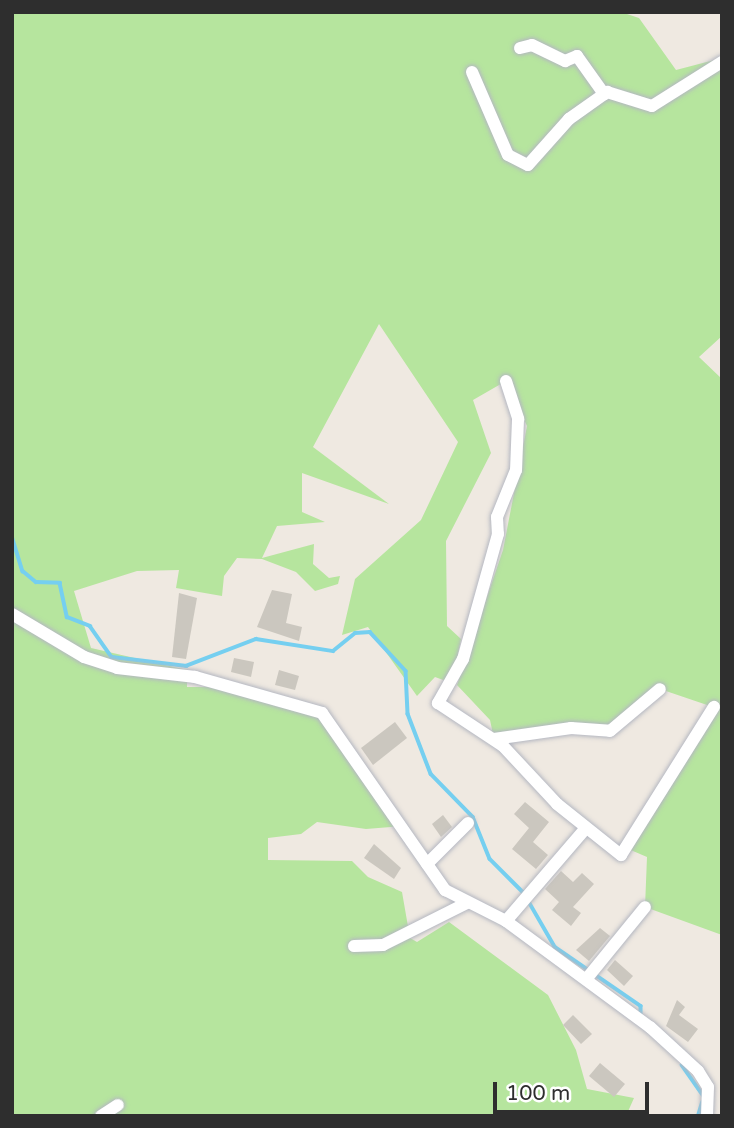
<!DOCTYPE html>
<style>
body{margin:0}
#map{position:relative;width:734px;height:1128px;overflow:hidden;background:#efe9e1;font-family:"Varela Round",sans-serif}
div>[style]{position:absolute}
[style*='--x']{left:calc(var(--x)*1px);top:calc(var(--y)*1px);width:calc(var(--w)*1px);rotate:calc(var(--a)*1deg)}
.green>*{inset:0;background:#b6e59e}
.stream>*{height:3.5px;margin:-1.75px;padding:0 1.75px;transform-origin:1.75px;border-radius:1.75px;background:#75cff0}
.building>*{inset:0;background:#cbc7bf}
.roads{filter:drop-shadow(0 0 2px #b4b7c1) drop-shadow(0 0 2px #b4b7c1)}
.minor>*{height:12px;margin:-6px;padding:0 6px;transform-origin:6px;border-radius:6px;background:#fff}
span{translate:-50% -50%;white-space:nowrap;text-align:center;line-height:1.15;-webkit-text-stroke:5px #fff;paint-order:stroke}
.frame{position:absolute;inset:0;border:14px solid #2e2e2e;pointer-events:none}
.scale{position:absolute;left:493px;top:1082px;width:156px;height:32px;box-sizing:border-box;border:4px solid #2e2e2e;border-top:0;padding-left:9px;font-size:21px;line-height:24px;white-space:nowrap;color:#2e2e2e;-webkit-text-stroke:5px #fff;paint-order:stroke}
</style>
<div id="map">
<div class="green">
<div style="clip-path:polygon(12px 12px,621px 12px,639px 18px,676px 70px,722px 58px,722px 336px,699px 357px,722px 379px,722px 935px,645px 907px,647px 857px,626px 848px,713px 707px,660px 689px,620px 726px,494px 739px,490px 720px,457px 685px,503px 550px,527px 426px,506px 381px,473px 400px,491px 453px,446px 541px,447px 626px,461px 639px,457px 659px,446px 681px,435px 677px,417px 696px,368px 627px,342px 635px,355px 579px,421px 520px,458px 442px,379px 324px,313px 447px,389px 504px,302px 473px,302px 512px,325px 522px,277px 526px,262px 558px,314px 544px,313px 564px,329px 578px,340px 576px,338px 584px,315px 591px,296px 572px,262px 559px,237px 558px,224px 576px,222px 596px,176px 588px,179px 570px,137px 571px,74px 591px,91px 648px,187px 670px,187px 687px,211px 687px,311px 706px,403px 826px,366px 829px,317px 822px,301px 834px,268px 838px,268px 860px,352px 861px,368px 877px,402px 892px,410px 938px,417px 942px,449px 922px,548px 995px,576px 1050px,587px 1089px,634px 1098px,626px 1116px,12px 1116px)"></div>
</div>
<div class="stream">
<div style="--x:12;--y:536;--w:37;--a:73"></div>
<div style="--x:23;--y:571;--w:17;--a:40"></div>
<div style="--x:36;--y:582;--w:24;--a:2"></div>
<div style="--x:60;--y:583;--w:35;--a:78"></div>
<div style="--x:67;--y:617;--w:25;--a:21"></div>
<div style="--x:90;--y:626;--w:38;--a:55"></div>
<div style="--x:112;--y:657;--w:75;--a:6.9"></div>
<div style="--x:186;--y:666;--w:75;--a:-21.1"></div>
<div style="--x:256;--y:639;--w:78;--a:8.9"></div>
<div style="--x:333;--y:651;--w:28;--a:-39"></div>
<div style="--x:355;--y:633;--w:15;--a:-4"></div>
<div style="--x:370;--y:632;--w:53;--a:47.3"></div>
<div style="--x:406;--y:671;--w:43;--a:87.3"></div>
<div style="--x:408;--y:714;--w:64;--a:69"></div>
<div style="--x:431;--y:774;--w:60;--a:45.7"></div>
<div style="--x:473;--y:817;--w:45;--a:68"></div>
<div style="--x:490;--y:859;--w:48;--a:45"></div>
<div style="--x:528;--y:900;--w:54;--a:60.1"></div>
<div style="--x:555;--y:947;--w:104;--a:34.5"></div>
<div style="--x:641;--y:1006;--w:9;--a:90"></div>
<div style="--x:682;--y:1065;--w:37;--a:55"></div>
<div style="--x:698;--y:1116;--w:14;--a:-73"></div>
</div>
<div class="building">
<div style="clip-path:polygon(272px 590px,292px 594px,286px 623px,302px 627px,299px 641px,257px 627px)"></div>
<div style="clip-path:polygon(179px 593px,197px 598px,186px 659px,172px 657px)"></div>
<div style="clip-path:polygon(234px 658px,254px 662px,251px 677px,231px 672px)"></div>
<div style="clip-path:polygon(279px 670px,299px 676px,295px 690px,275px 685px)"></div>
<div style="clip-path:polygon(395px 722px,407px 738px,373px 765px,361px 748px)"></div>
<div style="clip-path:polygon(525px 802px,549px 822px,533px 842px,548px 855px,536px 869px,512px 849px,529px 828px,514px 814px)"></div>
<div style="clip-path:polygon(443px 815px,452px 827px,441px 837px,432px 824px)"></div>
<div style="clip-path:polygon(374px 844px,401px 868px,394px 879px,364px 858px)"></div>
<div style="clip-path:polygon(561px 871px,573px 882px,582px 873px,594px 884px,573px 907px,581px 913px,571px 926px,552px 910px,559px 902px,545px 889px)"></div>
<div style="clip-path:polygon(600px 928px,610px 936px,589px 961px,576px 950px)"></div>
<div style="clip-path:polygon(615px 960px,633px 976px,624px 986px,607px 970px)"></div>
<div style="clip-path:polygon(677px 1000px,685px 1007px,679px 1015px,698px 1029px,688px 1042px,666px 1026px)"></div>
<div style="clip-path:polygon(573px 1015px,592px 1034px,581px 1044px,563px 1025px)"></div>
<div style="clip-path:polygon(600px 1063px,625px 1084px,614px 1097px,589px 1076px)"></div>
</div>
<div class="roads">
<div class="minor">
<div style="--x:520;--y:48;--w:12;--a:-14"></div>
<div style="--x:532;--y:45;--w:37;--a:26"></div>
<div style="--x:565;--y:61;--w:13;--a:-23"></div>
<div style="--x:577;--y:56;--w:47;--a:54.6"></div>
<div style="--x:472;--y:72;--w:90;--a:66.6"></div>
<div style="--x:508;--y:155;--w:22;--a:27"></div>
<div style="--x:528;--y:165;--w:62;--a:-48.3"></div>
<div style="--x:569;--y:119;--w:47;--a:-35.4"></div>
<div style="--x:607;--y:92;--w:47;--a:17.3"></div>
<div style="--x:652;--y:106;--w:83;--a:-32.2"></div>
<div style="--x:506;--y:381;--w:40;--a:72"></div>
<div style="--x:518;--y:419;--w:51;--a:92.2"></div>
<div style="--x:516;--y:470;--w:51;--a:112"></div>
<div style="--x:497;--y:517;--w:17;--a:87"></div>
<div style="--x:498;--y:534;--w:130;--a:105.6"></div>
<div style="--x:463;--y:659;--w:51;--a:119.6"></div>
<div style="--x:438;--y:703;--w:78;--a:33.5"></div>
<div style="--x:503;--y:746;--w:79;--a:47"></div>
<div style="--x:557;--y:804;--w:82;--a:38.6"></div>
<div style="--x:621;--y:855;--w:175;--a:-57.9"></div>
<div style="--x:12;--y:614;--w:84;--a:30.8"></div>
<div style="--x:84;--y:657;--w:35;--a:18"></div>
<div style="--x:117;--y:668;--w:79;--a:6.6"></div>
<div style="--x:195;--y:677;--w:132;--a:15.8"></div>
<div style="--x:322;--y:713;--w:216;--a:55.2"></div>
<div style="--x:445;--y:890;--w:68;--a:26.9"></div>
<div style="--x:506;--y:921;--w:179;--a:36.4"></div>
<div style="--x:650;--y:1027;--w:65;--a:42.5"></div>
<div style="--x:698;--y:1071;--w:19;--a:58"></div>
<div style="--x:708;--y:1087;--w:29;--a:92"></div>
<div style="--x:494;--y:739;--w:78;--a:-8.1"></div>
<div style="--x:571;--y:728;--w:39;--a:4"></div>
<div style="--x:610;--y:731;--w:65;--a:-40"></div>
<div style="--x:427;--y:864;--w:58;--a:-45"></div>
<div style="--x:506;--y:921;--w:121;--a:-49.3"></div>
<div style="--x:354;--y:946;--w:29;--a:-2"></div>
<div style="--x:383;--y:945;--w:94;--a:-26.6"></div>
<div style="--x:588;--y:977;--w:90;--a:-50.8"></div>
<div style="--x:101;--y:1116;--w:20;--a:-33"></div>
</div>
</div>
<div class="frame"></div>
<div class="scale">100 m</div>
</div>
